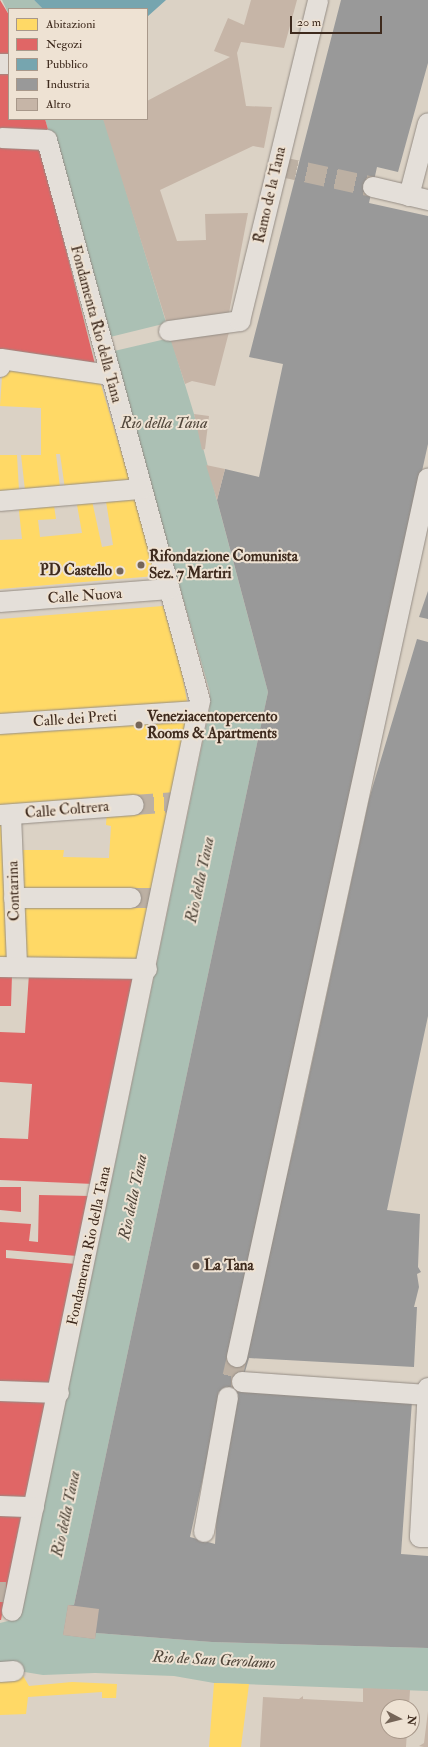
<!DOCTYPE html>
<style>
body{margin:0}
#map{position:relative;width:428px;height:1747px;overflow:hidden;background:#dbd2c5;font-family:"IM FELL Double Pica",serif}
div>[style]{position:absolute}
[style*='--x']{left:calc(var(--x)*1px);top:calc(var(--y)*1px);width:calc(var(--w)*1px);rotate:calc(var(--a)*1deg)}
.water>*{inset:0;background:#abc0b4}
.pier>*{inset:0;background:#dbd2c5}
.homes>*{inset:0;background:#ffd966}
.shops>*{inset:0;background:#e06666}
.public>*{inset:0;background:#76a5af}
.industry>*{inset:0;background:#999}
.building>*{inset:0;background:#c6b5a7}
.pedestrian-tunnel>*{height:20px;margin-top:-10px;transform-origin:0;background:repeating-linear-gradient(90deg,#bcb0a3 0 20px,transparent 0 30px)}
.roads{filter:drop-shadow(0 0 1px #958d85) drop-shadow(0 0 1px #958d85)}
.pedestrian>*{height:20px;margin:-10px;padding:0 10px;transform-origin:10px;border-radius:10px;background:#e4dfd9}
.dots>*{width:11px;height:11px;translate:-50% -50%;box-sizing:border-box;border:2px solid #eee2d3;border-radius:50%}
span{translate:-50% -50%;white-space:nowrap;text-align:center;line-height:1.15;-webkit-text-stroke:4px #eee2d3;paint-order:stroke}
.street-label{font-size:15px;color:#3e2a1d}
.poi-label{font-size:15px;color:#3e2a1d;font-weight:700}
.left{translate:0 -50%;text-align:left}
.right{translate:-100% -50%;text-align:right}
.water-label{font-size:16px;color:#50463a;font-style:italic}
.legend{position:absolute;left:8px;top:8px;width:140px;height:112px;box-sizing:border-box;background:#eee2d3;border:1px solid #a8988a;margin:0;padding:5px 7px;list-style:none;font-size:12px;color:#3e2a1d}
.legend li{display:flex;align-items:center;gap:8px;height:20px}
.legend b{width:20px;border:1px solid #a8988a}
.north{position:absolute;left:380px;top:1699px;width:40px;height:40px;box-sizing:border-box;background:#eee2d3;border:1px solid #a8988a;border-radius:50%;rotate:97deg;font-size:11px;font-weight:700;line-height:16px;text-align:center;color:#3e2a1d}
.north::after{content:'';display:block;margin:auto;width:14px;height:18px;background:#756558;clip-path:polygon(50% 0,100% 100%,50% 72%,0 100%)}
.scale{position:absolute;left:290px;top:16px;width:92px;height:18px;box-sizing:border-box;border:2px solid #3e2a1d;border-top:0;padding-left:5px;font-size:12px;line-height:14px;white-space:nowrap;color:#3e2a1d;-webkit-text-stroke:3px #eee2d3;paint-order:stroke}
</style>
<div id="map">
<div class="water">
<div style="clip-path:polygon(2px 0,34px 0,43px 9px,9px 9px,9px 15px)"></div>
<div style="clip-path:polygon(45px 119px,103px 119px,105px 122px,194px 414px,268px 692px,74px 1605px,68px 1605px,63px 1635px,95px 1639px,96px 1633px,212px 1642px,428px 1648px,428px 1691px,214px 1683px,174px 1676px,95px 1673px,43px 1675px,0 1668px,0 1623px,16px 1619px,23px 1608px,210px 707px,210px 692px)"></div>
</div>
<div class="pier">
<div style="clip-path:polygon(167px 323px,170px 338px,110px 352px,106px 338px)"></div>
</div>
<div class="homes">
<div style="clip-path:polygon(3px 362px,98px 375px,132px 487px,66px 496px,60px 454px,56px 454px,61px 495px,26px 499px,21px 455px,41px 455px,41px 408px,0 406px)"></div>
<div style="clip-path:polygon(0 455px,17px 455px,19px 491px,0 492px)"></div>
<div style="clip-path:polygon(134px 492px,155px 576px,0 589px,0 540px,22px 539px,18px 502px,53px 499px,56px 519px,38px 520px,40px 537px,82px 533px,76px 499px,91px 496px,102px 547px,113px 545px,105px 495px)"></div>
<div style="clip-path:polygon(163px 606px,181px 667px,188px 707px,0 718px,0 619px)"></div>
<div style="clip-path:polygon(188px 717px,138px 961px,24px 959px,20px 850px,64px 850px,63px 857px,109px 858px,111px 826px,106px 825px,107px 810px,0 809px,0 730px)"></div>
<div style="clip-path:polygon(0 822px,5px 822px,11px 959px,0 959px)"></div>
<div style="clip-path:polygon(22px 1674px,29px 1686px,72px 1682px,117px 1684px,116px 1698px,102px 1698px,102px 1692px,28px 1697px,26px 1714px,0 1715px,0 1679px)"></div>
<div style="clip-path:polygon(214px 1683px,249px 1684px,241px 1747px,209px 1747px)"></div>
</div>
<div class="shops">
<div style="clip-path:polygon(0 0,9px 15px,9px 119px,45px 119px,56px 157px,47px 174px,97px 372px,0 355px)"></div>
<div style="clip-path:polygon(0 974px,12px 974px,11px 1006px,0 1006px)"></div>
<div style="clip-path:polygon(29px 974px,133px 977px,94px 1184px,0 1180px,0 1138px,28px 1139px,32px 1084px,0 1082px,0 1032px,25px 1033px)"></div>
<div style="clip-path:polygon(0 1187px,21px 1187px,21px 1212px,0 1210px)"></div>
<div style="clip-path:polygon(39px 1195px,91px 1196px,77px 1256px,6px 1250px,6px 1258px,76px 1264px,51px 1389px,0 1388px,0 1222px,31px 1224px,29px 1241px,38px 1242px)"></div>
<div style="clip-path:polygon(0 1395px,49px 1397px,24px 1505px,0 1503px)"></div>
<div style="clip-path:polygon(0 1510px,22px 1511px,1px 1620px,0 1620px)"></div>
</div>
<div class="public">
<div style="clip-path:polygon(34px 0,166px 0,147px 17px,147px 9px,43px 9px)"></div>
</div>
<div class="industry">
<div style="clip-path:polygon(evenodd,341px 0,428px 0,428px 63px,398px 172px,377px 167px,369px 203px,428px 216px,428px 444px,227px 1356px,243px 1358px,295px 1141px,369px 799px,417px 639px,428px 642px,428px 1016px,387px 1210px,420px 1214px,418px 1267px,421px 1272px,417px 1274px,419px 1287px,414px 1307px,417px 1307px,414px 1367px,249px 1358px,242px 1382px,412px 1401px,401px 1554px,428px 1556px,428px 1648px,212px 1642px,96px 1633px,95px 1639px,63px 1635px,68px 1605px,74px 1605px,268px 692px,217px 500px,225px 469px,259px 477px,283px 364px,249px 357px,341px 0,221px 1395px,220px 1462px,215px 1544px,190px 1537px,221px 1395px)"></div>
<div style="clip-path:polygon(428px 591px,428px 619px,419px 617px)"></div>
</div>
<div class="building">
<div style="clip-path:polygon(251px 0,297px 0,284px 48px,241px 42px,237px 53px,246px 106px,272px 107px,264px 148px,253px 146px,160px 190px,177px 241px,206px 240px,205px 214px,248px 213px,229px 313px,166px 321px,103px 119px,147px 119px,147px 101px,230px 57px,214px 51px,228px 18px,244px 25px)"></div>
<div style="clip-path:polygon(229px 332px,215px 386px,192px 381px,185px 384px,170px 338px)"></div>
<div style="clip-path:polygon(194px 414px,209px 416px,205px 449px,202px 450px)"></div>
<div style="clip-path:polygon(206px 465px,225px 469px,217px 500px)"></div>
<div style="clip-path:polygon(68px 1605px,99px 1609px,95px 1639px,63px 1635px)"></div>
<div style="clip-path:polygon(363px 1688px,410px 1690px,409px 1707px,388px 1707px,388px 1731px,407px 1731px,406px 1747px,260px 1747px,263px 1697px,299px 1699px,303px 1696px,303px 1699px,363px 1702px)"></div>
<div style="clip-path:polygon(428px 1711px,428px 1747px,424px 1747px,419px 1746px,424px 1743px)"></div>
</div>
<div class="pedestrian-tunnel">
<div style="--x:277;--y:166;--w:98;--a:12.3"></div>
<div style="--x:134;--y:805;--w:39;--a:-4"></div>
<div style="--x:131;--y:898;--w:21;--a:0"></div>
<div style="--x:237;--y:1357;--w:26;--a:103"></div>
<div style="--x:231;--y:1382;--w:11;--a:0"></div>
<div style="--x:0;--y:1592;--w:6;--a:0"></div>
</div>
<div class="roads">
<div class="pedestrian">
<div style="--x:0;--y:64;--w:9;--a:0"></div>
<div style="--x:2;--y:138;--w:45;--a:2.5"></div>
<div style="--x:47;--y:140;--w:581;--a:74.74"></div>
<div style="--x:200;--y:701;--w:929;--a:101.67"></div>
<div style="--x:373;--y:187;--w:57;--a:13.3"></div>
<div style="--x:409;--y:196;--w:75;--a:-75.4"></div>
<div style="--x:169;--y:331;--w:72;--a:-8"></div>
<div style="--x:240;--y:321;--w:330;--a:-76.3"></div>
<div style="--x:0;--y:367;--w:8;--a:-83"></div>
<div style="--x:1;--y:359;--w:109;--a:8.4"></div>
<div style="--x:0;--y:501;--w:142;--a:-4.9"></div>
<div style="--x:0;--y:602;--w:170;--a:-4.4"></div>
<div style="--x:0;--y:724;--w:198;--a:-3.8"></div>
<div style="--x:0;--y:815;--w:134;--a:-4.3"></div>
<div style="--x:11;--y:815;--w:152;--a:87.7"></div>
<div style="--x:14;--y:898;--w:117;--a:0"></div>
<div style="--x:0;--y:967;--w:147;--a:0.8"></div>
<div style="--x:237;--y:1357;--w:899;--a:-77.73"></div>
<div style="--x:242;--y:1382;--w:186;--a:4"></div>
<div style="--x:428;--y:1388;--w:149;--a:93.1"></div>
<div style="--x:420;--y:1537;--w:8;--a:0"></div>
<div style="--x:0;--y:1391;--w:59;--a:1.9"></div>
<div style="--x:0;--y:1506;--w:34;--a:2"></div>
<div style="--x:204;--y:1532;--w:137;--a:-79.9"></div>
<div style="--x:0;--y:1672;--w:14;--a:-4"></div>
</div>
</div>
<div class="dots">
<div style="left:141px;top:565px;background:#756558"></div>
<div style="left:120px;top:571px;background:#756558"></div>
<div style="left:139px;top:725px;background:#756558"></div>
<div style="left:196px;top:1266px;background:#756558"></div>
</div>
<div class="street-label">
<span style="left:270px;top:195px;rotate:-77deg">Ramo de la Tana</span>
<span style="left:96px;top:324px;rotate:75deg">Fondamenta Rio della Tana</span>
<span style="left:85px;top:596px;rotate:-4deg">Calle Nuova</span>
<span style="left:75px;top:719px;rotate:-4deg">Calle dei Preti</span>
<span style="left:67px;top:810px;rotate:-5deg">Calle Coltrera</span>
<span style="left:14px;top:891px;rotate:-92deg">Contarina</span>
<span style="left:89px;top:1246px;rotate:-78deg">Fondamenta Rio della Tana</span>
</div>
<div class="poi-label">
<span class="left" style="left:149px;top:565px">Rifondazione Comunista<br>Sez. 7 Martiri</span>
<span class="right" style="left:112px;top:571px">PD Castello</span>
<span class="left" style="left:147px;top:725px">Veneziacentopercento<br>Rooms &amp; Apartments</span>
<span class="left" style="left:204px;top:1266px">La Tana</span>
</div>
<div class="water-label">
<span style="left:164px;top:423px">Rio della Tana</span>
<span style="left:200px;top:880px;rotate:-78deg">Rio della Tana</span>
<span style="left:133px;top:1197px;rotate:-78deg">Rio della Tana</span>
<span style="left:66px;top:1514px;rotate:-78deg">Rio della Tana</span>
<span style="left:214px;top:1660px;rotate:3deg">Rio de San Gerolamo</span>
</div>
<ul class="legend">
<li><b style="height:11px;background:#ffd966"></b>Abitazioni</li>
<li><b style="height:11px;background:#e06666"></b>Negozi</li>
<li><b style="height:11px;background:#76a5af"></b>Pubblico</li>
<li><b style="height:11px;background:#999"></b>Industria</li>
<li><b style="height:11px;background:#c6b5a7"></b>Altro</li>
</ul>
<div class="north">N</div>
<div class="scale">20 m</div>
</div>
